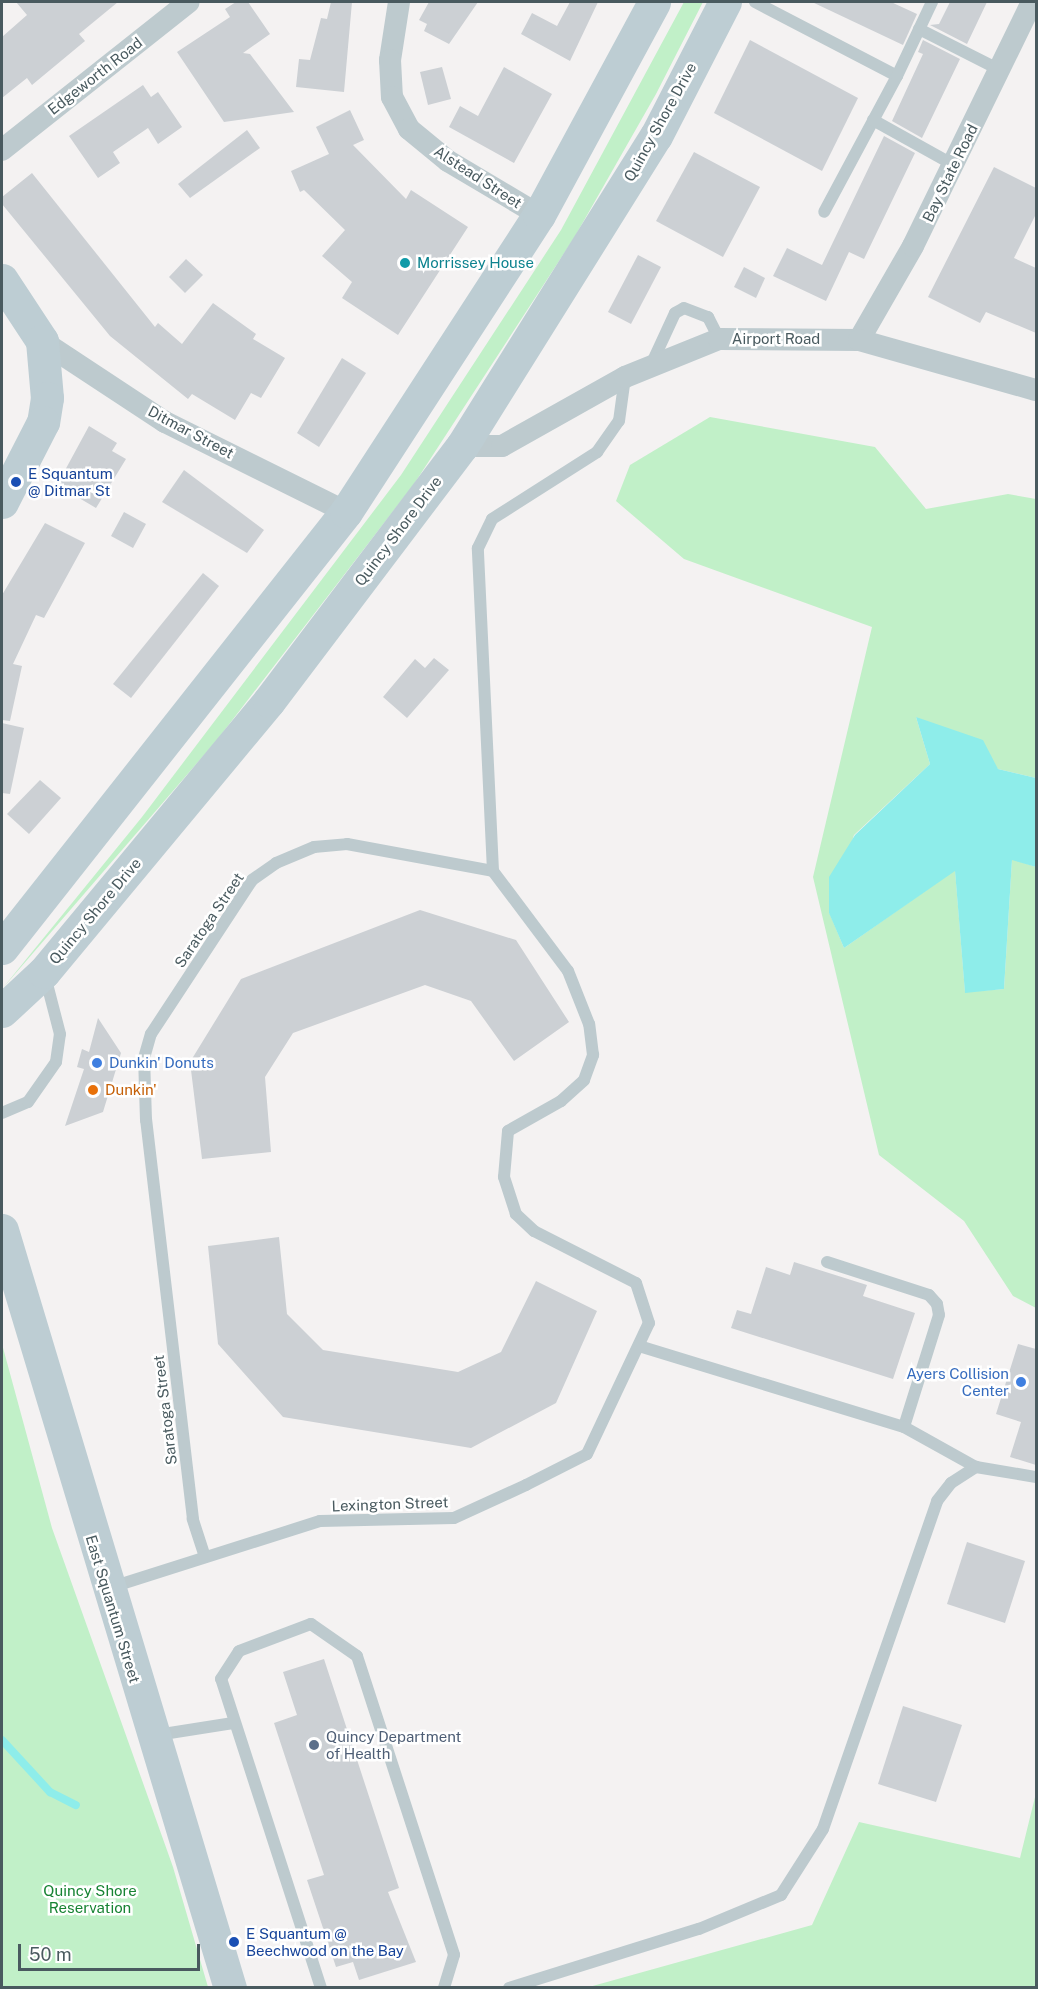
<!DOCTYPE html>
<style>
body{margin:0}
#map{position:relative;width:1038px;height:1989px;overflow:hidden;background:#f4f2f2;font-family:"Public Sans",sans-serif}
div>[style]{position:absolute}
[style*='--x']{left:calc(var(--x)*1px);top:calc(var(--y)*1px);width:calc(var(--w)*1px);rotate:calc(var(--a)*1deg)}
.green>*{inset:0;background:#c1f0c8}
.water>*{inset:0;background:#8eedea}
.stream>*{height:8px;margin:-4px;padding:0 4px;transform-origin:4px;border-radius:4px;background:#8eedea}
.building>*{inset:0;background:#ccd0d4}
.lane>*{height:12px;margin:-6px;padding:0 6px;transform-origin:6px;border-radius:6px;background:#bdcace}
.street>*{height:22px;margin:-11px;padding:0 11px;transform-origin:11px;border-radius:11px;background:#bdcace}
.secondary>*{height:33px;margin:-16.5px;padding:0 16.5px;transform-origin:16.5px;border-radius:16.5px;background:#bdcdd3}
.dots>*{width:16px;height:16px;translate:-50% -50%;box-sizing:border-box;border:3px solid #fff;border-radius:50%}
span{translate:-50% -50%;white-space:nowrap;text-align:center;line-height:1.15;-webkit-text-stroke:5px #fff;paint-order:stroke}
.street-label{font-size:15px;color:#495a5f}
.culture-label{font-size:15px;color:#0d838f}
.left{translate:0 -50%;text-align:left}
.transit-label{font-size:15px;color:#164399}
.shop-label{font-size:15px;color:#366cbe}
.right{translate:-100% -50%;text-align:right}
.food-label{font-size:15px;color:#c56008}
.service-label{font-size:15px;color:#4e5e75}
.park-label{font-size:15px;color:#178333}
.frame{position:absolute;inset:0;border:3px solid #495a5f;pointer-events:none}
.scale{position:absolute;left:18px;top:1944px;width:182px;height:27px;box-sizing:border-box;border:3px solid #495a5f;border-top:0;padding-left:8px;font-size:18px;line-height:21px;white-space:nowrap;color:#495a5f;-webkit-text-stroke:4px #fff;paint-order:stroke}
</style>
<div id="map">
<div class="green">
<div style="clip-path:polygon(684px 2px,703px 2px,656px 94px,574px 238px,414px 484px,217px 740px,2px 989px,142px 817px,401px 475px,561px 230px)"></div>
<div style="clip-path:polygon(710px 417px,875px 447px,926px 509px,1008px 494px,1036px 499px,1036px 778px,998px 769px,916px 717px,930px 764px,854px 835px,829px 912px,844px 948px,955px 870px,965px 992px,1004px 989px,1012px 859px,1036px 867px,1036px 1308px,1013px 1296px,964px 1221px,879px 1155px,813px 877px,872px 627px,684px 559px,616px 501px,630px 465px)"></div>
<div style="clip-path:polygon(2px 1344px,52px 1528px,173px 1867px,208px 1987px,2px 1987px)"></div>
<div style="clip-path:polygon(1036px 1793px,1036px 1987px,589px 1987px,812px 1925px,859px 1822px,1020px 1858px)"></div>
</div>
<div class="water">
<div style="clip-path:polygon(916px 717px,983px 740px,998px 769px,1036px 778px,1036px 867px,1012px 860px,1004px 989px,965px 993px,955px 871px,844px 948px,829px 913px,829px 877px,855px 835px,930px 764px)"></div>
</div>
<div class="stream">
<div style="--x:2;--y:1740;--w:71;--a:47.3"></div>
<div style="--x:50;--y:1792;--w:29;--a:27"></div>
</div>
<div class="building">
<div style="clip-path:polygon(16px 2px,118px 2px,79px 34px,85px 41px,32px 85px,27px 78px,2px 98px,2px 37px,27px 15px)"></div>
<div style="clip-path:polygon(236px 2px,248px 2px,270px 34px,243px 53px,250px 54px,294px 112px,224px 122px,177px 52px,230px 17px,225px 9px)"></div>
<div style="clip-path:polygon(331px 2px,352px 2px,344px 92px,296px 87px,299px 59px,310px 60px,321px 18px,327px 19px)"></div>
<div style="clip-path:polygon(429px 2px,478px 2px,449px 44px,424px 31px,427px 24px,419px 20px)"></div>
<div style="clip-path:polygon(570px 2px,598px 2px,570px 61px,521px 34px,532px 13px,557px 26px)"></div>
<div style="clip-path:polygon(812px 2px,891px 2px,917px 14px,903px 45px)"></div>
<div style="clip-path:polygon(950px 2px,987px 2px,967px 44px,930px 25px,939px 24px)"></div>
<div style="clip-path:polygon(750px 40px,858px 98px,822px 171px,714px 113px)"></div>
<div style="clip-path:polygon(923px 40px,960px 59px,922px 138px,892px 121px,923px 54px,918px 52px)"></div>
<div style="clip-path:polygon(442px 67px,451px 99px,428px 105px,420px 72px)"></div>
<div style="clip-path:polygon(504px 67px,552px 94px,514px 163px,449px 127px,460px 106px,478px 116px)"></div>
<div style="clip-path:polygon(143px 85px,151px 97px,158px 92px,182px 127px,158px 144px,148px 128px,113px 152px,120px 163px,98px 178px,69px 136px)"></div>
<div style="clip-path:polygon(350px 110px,364px 140px,353px 145px,406px 199px,411px 190px,468px 227px,398px 335px,342px 298px,352px 282px,322px 256px,345px 230px,304px 190px,300px 192px,291px 171px,329px 154px,316px 127px)"></div>
<div style="clip-path:polygon(247px 130px,260px 148px,190px 198px,178px 184px)"></div>
<div style="clip-path:polygon(884px 136px,915px 153px,864px 259px,849px 252px,826px 301px,773px 276px,787px 248px,822px 265px)"></div>
<div style="clip-path:polygon(694px 152px,760px 187px,723px 257px,656px 221px)"></div>
<div style="clip-path:polygon(994px 167px,1036px 188px,1036px 214px,1014px 258px,1036px 268px,1036px 333px,986px 312px,980px 323px,928px 297px)"></div>
<div style="clip-path:polygon(32px 173px,155px 327px,158px 323px,182px 344px,213px 303px,256px 334px,253px 339px,285px 358px,261px 398px,251px 393px,235px 420px,192px 394px,188px 399px,110px 336px,2px 204px,2px 197px)"></div>
<div style="clip-path:polygon(638px 255px,661px 267px,631px 324px,608px 312px)"></div>
<div style="clip-path:polygon(186px 259px,203px 275px,185px 293px,169px 277px)"></div>
<div style="clip-path:polygon(744px 267px,765px 278px,756px 298px,734px 287px)"></div>
<div style="clip-path:polygon(342px 358px,366px 373px,319px 447px,297px 433px)"></div>
<div style="clip-path:polygon(89px 426px,117px 443px,112px 451px,126px 459px,96px 508px,57px 485px)"></div>
<div style="clip-path:polygon(184px 470px,264px 530px,247px 553px,162px 502px)"></div>
<div style="clip-path:polygon(124px 512px,146px 524px,133px 548px,111px 536px)"></div>
<div style="clip-path:polygon(45px 523px,85px 543px,44px 618px,36px 615px,13px 664px,22px 666px,10px 721px,2px 720px,2px 595px)"></div>
<div style="clip-path:polygon(203px 573px,219px 586px,131px 698px,113px 684px)"></div>
<div style="clip-path:polygon(434px 658px,449px 670px,407px 718px,383px 697px,415px 659px,425px 668px)"></div>
<div style="clip-path:polygon(2px 723px,24px 728px,10px 794px,2px 793px)"></div>
<div style="clip-path:polygon(40px 780px,61px 798px,29px 834px,7px 814px)"></div>
<div style="clip-path:polygon(420px 910px,516px 940px,569px 1022px,514px 1061px,471px 1001px,425px 985px,293px 1033px,265px 1077px,271px 1152px,202px 1159px,190px 1062px,241px 979px)"></div>
<div style="clip-path:polygon(98px 1018px,121px 1053px,103px 1112px,65px 1126px,84px 1069px,77px 1067px,82px 1049px,89px 1052px)"></div>
<div style="clip-path:polygon(279px 1237px,287px 1314px,323px 1350px,458px 1372px,501px 1352px,536px 1281px,597px 1311px,556px 1403px,471px 1448px,283px 1417px,218px 1344px,208px 1246px)"></div>
<div style="clip-path:polygon(794px 1262px,867px 1285px,863px 1296px,915px 1313px,893px 1379px,731px 1328px,737px 1310px,751px 1314px,766px 1267px,790px 1275px)"></div>
<div style="clip-path:polygon(1018px 1344px,1036px 1349px,1036px 1465px,1010px 1457px,1021px 1422px,996px 1414px)"></div>
<div style="clip-path:polygon(967px 1542px,1025px 1561px,1005px 1623px,947px 1604px)"></div>
<div style="clip-path:polygon(324px 1659px,399px 1888px,388px 1892px,416px 1962px,359px 1980px,353px 1962px,336px 1967px,307px 1880px,324px 1875px,274px 1723px,297px 1715px,283px 1672px)"></div>
<div style="clip-path:polygon(903px 1706px,962px 1725px,936px 1802px,878px 1784px)"></div>
</div>
<div class="lane">
<div style="--x:755;--y:2;--w:160;--a:27.5"></div>
<div style="--x:897;--y:76;--w:154;--a:118.2"></div>
<div style="--x:919;--y:29;--w:91;--a:26.8"></div>
<div style="--x:897;--y:76;--w:82;--a:-64.7"></div>
<div style="--x:873;--y:120;--w:93;--a:29.1"></div>
<div style="--x:651;--y:365;--w:57;--a:-65.2"></div>
<div style="--x:675;--y:313;--w:10;--a:-29"></div>
<div style="--x:684;--y:308;--w:26;--a:21"></div>
<div style="--x:708;--y:317;--w:25;--a:63"></div>
<div style="--x:2;--y:1113;--w:28;--a:-23"></div>
<div style="--x:28;--y:1102;--w:49;--a:-55"></div>
<div style="--x:56;--y:1062;--w:28;--a:-82"></div>
<div style="--x:60;--y:1034;--w:60;--a:-104.5"></div>
<div style="--x:827;--y:1262;--w:107;--a:17.9"></div>
<div style="--x:929;--y:1295;--w:12;--a:48"></div>
<div style="--x:937;--y:1304;--w:11;--a:80"></div>
<div style="--x:939;--y:1315;--w:117;--a:107.4"></div>
<div style="--x:639;--y:1346;--w:277;--a:17"></div>
<div style="--x:904;--y:1427;--w:82;--a:29.1"></div>
<div style="--x:205;--y:1557;--w:40;--a:-108"></div>
<div style="--x:193;--y:1519;--w:402;--a:-96.7"></div>
<div style="--x:146;--y:1120;--w:62;--a:-91.8"></div>
<div style="--x:144;--y:1058;--w:25;--a:-74"></div>
<div style="--x:151;--y:1034;--w:184;--a:-56.7"></div>
<div style="--x:252;--y:880;--w:29;--a:-35"></div>
<div style="--x:276;--y:863;--w:41;--a:-22.8"></div>
<div style="--x:314;--y:847;--w:33;--a:-5"></div>
<div style="--x:347;--y:844;--w:148;--a:10.5"></div>
<div style="--x:112;--y:1587;--w:218;--a:-17.6"></div>
<div style="--x:320;--y:1521;--w:134;--a:-1.3"></div>
<div style="--x:454;--y:1518;--w:79;--a:-24.6"></div>
<div style="--x:526;--y:1485;--w:68;--a:-26.9"></div>
<div style="--x:587;--y:1454;--w:145;--a:-64.7"></div>
<div style="--x:649;--y:1323;--w:42;--a:-108"></div>
<div style="--x:636;--y:1283;--w:114;--a:-153"></div>
<div style="--x:534;--y:1231;--w:25;--a:-137"></div>
<div style="--x:516;--y:1214;--w:39;--a:-108"></div>
<div style="--x:504;--y:1177;--w:46;--a:-85"></div>
<div style="--x:508;--y:1131;--w:61;--a:-29.5"></div>
<div style="--x:561;--y:1101;--w:31;--a:-42"></div>
<div style="--x:584;--y:1080;--w:27;--a:-70"></div>
<div style="--x:593;--y:1055;--w:31;--a:-97"></div>
<div style="--x:589;--y:1024;--w:57;--a:-111.6"></div>
<div style="--x:568;--y:971;--w:125;--a:-126.9"></div>
<div style="--x:493;--y:871;--w:323;--a:-92.7"></div>
<div style="--x:478;--y:548;--w:32;--a:-64"></div>
<div style="--x:492;--y:519;--w:125;--a:-32.5"></div>
<div style="--x:597;--y:452;--w:38;--a:-55"></div>
<div style="--x:619;--y:421;--w:44;--a:-82.2"></div>
<div style="--x:157;--y:1735;--w:77;--a:-9"></div>
<div style="--x:321;--y:1988;--w:325;--a:-107.9"></div>
<div style="--x:221;--y:1679;--w:33;--a:-57"></div>
<div style="--x:239;--y:1651;--w:77;--a:-20.6"></div>
<div style="--x:311;--y:1624;--w:56;--a:34.8"></div>
<div style="--x:357;--y:1656;--w:314;--a:72"></div>
<div style="--x:454;--y:1955;--w:34;--a:107"></div>
<div style="--x:509;--y:1988;--w:199;--a:-17.3"></div>
<div style="--x:699;--y:1929;--w:89;--a:-22.5"></div>
<div style="--x:781;--y:1895;--w:78;--a:-57.5"></div>
<div style="--x:823;--y:1829;--w:347;--a:-70.8"></div>
<div style="--x:937;--y:1501;--w:23;--a:-52"></div>
<div style="--x:951;--y:1483;--w:30;--a:-33"></div>
<div style="--x:976;--y:1467;--w:61;--a:9.5"></div>
</div>
<div class="street">
<div style="--x:399;--y:2;--w:59;--a:98.8"></div>
<div style="--x:390;--y:60;--w:37;--a:87"></div>
<div style="--x:392;--y:97;--w:36;--a:62"></div>
<div style="--x:409;--y:129;--w:50;--a:39.4"></div>
<div style="--x:448;--y:161;--w:106;--a:30.7"></div>
<div style="--x:2;--y:150;--w:238;--a:-38.4"></div>
<div style="--x:859;--y:340;--w:108;--a:-60.1"></div>
<div style="--x:913;--y:246;--w:271;--a:-64"></div>
<div style="--x:42;--y:341;--w:147;--a:33.4"></div>
<div style="--x:165;--y:422;--w:202;--a:26.4"></div>
<div style="--x:462;--y:446;--w:40;--a:0"></div>
<div style="--x:502;--y:446;--w:141;--a:-29.3"></div>
<div style="--x:625;--y:377;--w:101;--a:-22"></div>
<div style="--x:719;--y:339;--w:140;--a:0.4"></div>
<div style="--x:859;--y:340;--w:184;--a:15.8"></div>
</div>
<div class="secondary">
<div style="--x:2;--y:280;--w:73;--a:56.7"></div>
<div style="--x:42;--y:341;--w:57;--a:85"></div>
<div style="--x:47;--y:398;--w:24;--a:99"></div>
<div style="--x:43;--y:422;--w:90;--a:117.1"></div>
<div style="--x:2;--y:948;--w:555;--a:-51.73"></div>
<div style="--x:346;--y:512;--w:354;--a:-57"></div>
<div style="--x:539;--y:215;--w:242;--a:-61.6"></div>
<div style="--x:2;--y:1011;--w:57;--a:-42.9"></div>
<div style="--x:44;--y:972;--w:352;--a:-50.3"></div>
<div style="--x:269;--y:701;--w:320;--a:-52.9"></div>
<div style="--x:462;--y:446;--w:366;--a:-58"></div>
<div style="--x:656;--y:136;--w:151;--a:-62.8"></div>
<div style="--x:2;--y:1230;--w:792;--a:73.26"></div>
</div>
<div class="dots">
<div style="left:405px;top:263px;background:#0f9aa8"></div>
<div style="left:16px;top:482px;background:#1a4fb4"></div>
<div style="left:97px;top:1063px;background:#3f7fe0"></div>
<div style="left:93px;top:1090px;background:#e8710a"></div>
<div style="left:1021px;top:1382px;background:#3f7fe0"></div>
<div style="left:314px;top:1745px;background:#5c6f8a"></div>
<div style="left:234px;top:1942px;background:#1a4fb4"></div>
</div>
<div class="street-label">
<span style="left:95px;top:76px;rotate:-38deg">Edgeworth Road</span>
<span style="left:660px;top:122px;rotate:-61deg">Quincy Shore Drive</span>
<span style="left:950px;top:173px;rotate:-64deg">Bay State Road</span>
<span style="left:478px;top:177px;rotate:33deg">Alstead Street</span>
<span style="left:776px;top:339px">Airport Road</span>
<span style="left:191px;top:432px;rotate:28deg">Ditmar Street</span>
<span style="left:398px;top:531px;rotate:-53deg">Quincy Shore Drive</span>
<span style="left:95px;top:911px;rotate:-50deg">Quincy Shore Drive</span>
<span style="left:209px;top:920px;rotate:-56deg">Saratoga Street</span>
<span style="left:165px;top:1410px;rotate:-97deg">Saratoga Street</span>
<span style="left:390px;top:1504px;rotate:-2deg">Lexington Street</span>
<span style="left:113px;top:1609px;rotate:73deg">East Squantum Street</span>
</div>
<div class="culture-label">
<span class="left" style="left:417px;top:263px">Morrissey House</span>
</div>
<div class="transit-label">
<span class="left" style="left:28px;top:482px">E Squantum<br>@ Ditmar St</span>
<span class="left" style="left:246px;top:1942px">E Squantum @<br>Beechwood on the Bay</span>
</div>
<div class="shop-label">
<span class="left" style="left:109px;top:1063px">Dunkin' Donuts</span>
<span class="right" style="left:1009px;top:1382px">Ayers Collision<br>Center</span>
</div>
<div class="food-label">
<span class="left" style="left:105px;top:1090px">Dunkin'</span>
</div>
<div class="service-label">
<span class="left" style="left:326px;top:1745px">Quincy Department<br>of Health</span>
</div>
<div class="park-label">
<span style="left:90px;top:1899px">Quincy Shore<br>Reservation</span>
</div>
<div class="frame"></div>
<div class="scale">50 m</div>
</div>
